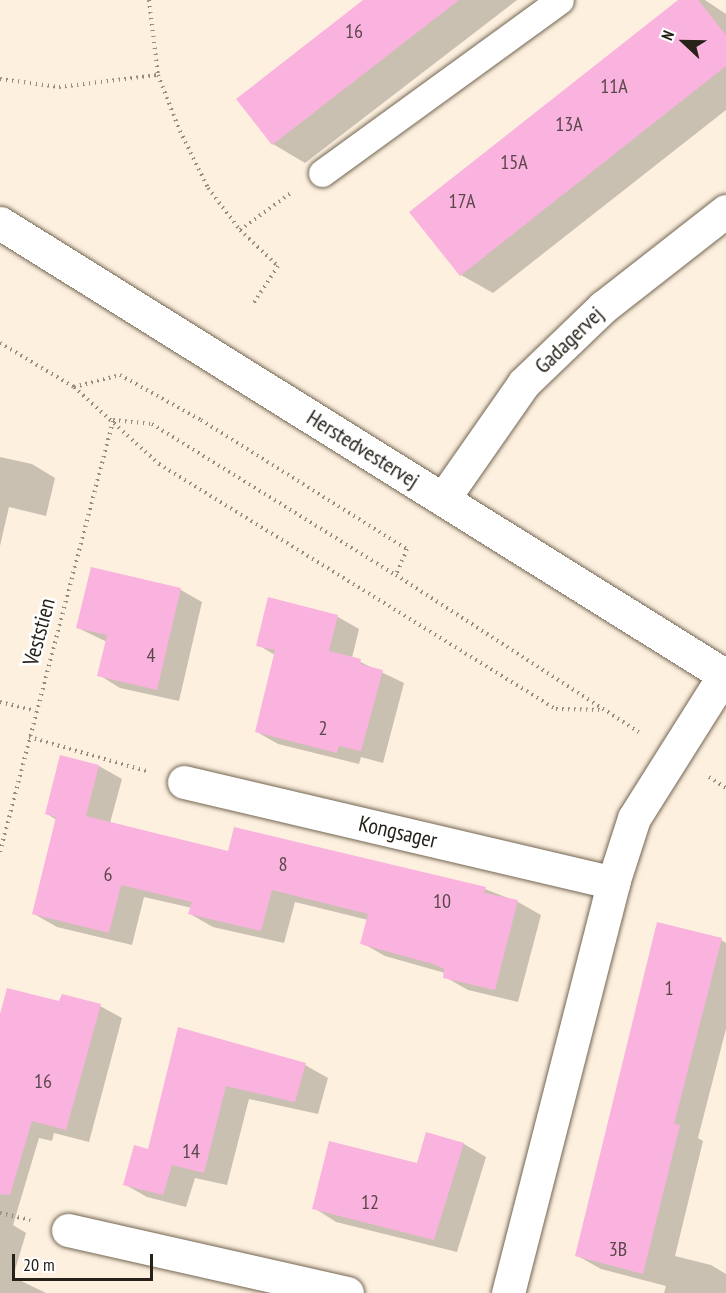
<!DOCTYPE html>
<style>
body{margin:0}
#map{position:relative;width:726px;height:1293px;overflow:hidden;background:#fdf0df;font-family:"PT Sans Narrow",sans-serif}
div>[style]{position:absolute}
[style*='--x']{left:calc(var(--x)*1px);top:calc(var(--y)*1px);width:calc(var(--w)*1px);rotate:calc(var(--a)*1deg)}
.shadow>*{inset:0;background:#0003}
.building>*{inset:0;background:#fab3de}
.path>*{height:4px;margin-top:-2px;transform-origin:0;background:repeating-linear-gradient(90deg,#968d80 0 1.5px,transparent 0 6px)}
.roads{filter:drop-shadow(0 0 2px #736653) drop-shadow(0 0 2px #736653)}
.service>*{height:27px;margin:-13.5px;padding:0 13.5px;transform-origin:13.5px;border-radius:13.5px;background:#fff}
.minor>*{height:33px;margin:-16.5px;padding:0 16.5px;transform-origin:16.5px;border-radius:16.5px;background:#fff}
.tertiary>*{height:33px;margin:-16.5px;padding:0 16.5px;transform-origin:16.5px;border-radius:16.5px;background:#fff}
span{translate:-50% -50%;white-space:nowrap;text-align:center;line-height:1.15;-webkit-text-stroke:5px #fff;paint-order:stroke}
.number-label{font-size:20px;color:#5b464a}
.number-label span{-webkit-text-stroke-width:0}
.street-label{font-size:22px;color:#262119}
.north{position:absolute;left:654px;top:12px;width:60px;height:60px;-webkit-text-stroke:4px #fff;paint-order:stroke;rotate:292deg;font-size:16px;font-weight:700;line-height:24px;text-align:center;color:#262119}
.north::after{content:'';display:block;margin:auto;width:21px;height:27px;background:#262119;clip-path:polygon(50% 0,100% 100%,50% 72%,0 100%)}
.scale{position:absolute;left:12px;top:1254px;width:141px;height:27px;box-sizing:border-box;border:3px solid #262119;border-top:0;padding-left:8px;font-size:18px;line-height:21px;white-space:nowrap;color:#262119;-webkit-text-stroke:4px #fff;paint-order:stroke}
</style>
<div id="map">
<div class="shadow">
<div style="clip-path:polygon(365px 0,517px 0,305px 163px,273px 144px)"></div>
<div style="clip-path:polygon(680px 0,705px 0,726px 14px,726px 110px,493px 293px,461px 275px)"></div>
<div style="clip-path:polygon(0 457px,32px 464px,55px 478px,46px 516px,9px 507px,0 546px)"></div>
<div style="clip-path:polygon(92px 569px,181px 590px,202px 602px,179px 701px,120px 688px,99px 675px,107px 642px,78px 628px)"></div>
<div style="clip-path:polygon(269px 598px,338px 617px,359px 629px,352px 658px,404px 683px,383px 763px,361px 757px,359px 764px,278px 744px,257px 732px,275px 655px,258px 645px)"></div>
<div style="clip-path:polygon(99px 766px,122px 779px,110px 823px,229px 852px,485px 889px,518px 902px,541px 915px,518px 1002px,468px 990px,445px 977px,445px 973px,385px 956px,362px 943px,368px 920px,295px 902px,284px 943px,213px 927px,190px 914px,192px 908px,144px 897px,132px 945px,57px 927px,34px 914px,57px 820px,47px 814px)"></div>
<div style="clip-path:polygon(721px 940px,726px 943px,726px 1029px,698px 1138px,703px 1141px,675px 1256px,711px 1265px,726px 1274px,726px 1293px,664px 1293px,666px 1286px,601px 1269px,576px 1255px)"></div>
<div style="clip-path:polygon(60px 1002px,100px 1006px,122px 1018px,89px 1142px,54px 1133px,52px 1141px,39px 1138px,13px 1225px,26px 1233px,13px 1277px,46px 1293px,0 1293px,0 1020px)"></div>
<div style="clip-path:polygon(179px 1029px,305px 1065px,328px 1078px,318px 1114px,249px 1099px,227px 1185px,195px 1178px,186px 1207px,147px 1197px,124px 1184px,149px 1151px)"></div>
<div style="clip-path:polygon(427px 1134px,464px 1144px,486px 1157px,457px 1252px,336px 1222px,314px 1208px,418px 1165px)"></div>
</div>
<div class="building">
<div style="clip-path:polygon(363px 0,459px 0,272px 145px,236px 99px)"></div>
<div style="clip-path:polygon(678px 0,698px 0,726px 35px,726px 66px,460px 276px,409px 212px)"></div>
<div style="clip-path:polygon(91px 567px,181px 588px,157px 690px,97px 676px,107px 635px,76px 628px)"></div>
<div style="clip-path:polygon(268px 597px,338px 615px,329px 651px,361px 659px,360px 664px,383px 670px,361px 751px,339px 746px,337px 753px,255px 732px,275px 650px,256px 646px)"></div>
<div style="clip-path:polygon(60px 755px,99px 765px,86px 816px,228px 851px,234px 827px,486px 887px,484px 893px,518px 900px,495px 990px,443px 978px,444px 969px,433px 964px,360px 944px,368px 914px,272px 890px,261px 931px,188px 914px,192px 902px,121px 885px,109px 933px,32px 914px,56px 817px,45px 814px)"></div>
<div style="clip-path:polygon(657px 922px,722px 938px,674px 1124px,680px 1125px,643px 1274px,575px 1256px)"></div>
<div style="clip-path:polygon(7px 988px,59px 1001px,62px 994px,101px 1004px,66px 1130px,32px 1121px,10px 1195px,0 1194px,0 1014px)"></div>
<div style="clip-path:polygon(178px 1027px,306px 1063px,295px 1102px,226px 1086px,204px 1173px,172px 1165px,163px 1195px,123px 1185px,134px 1145px,148px 1149px)"></div>
<div style="clip-path:polygon(426px 1132px,464px 1143px,434px 1240px,312px 1209px,329px 1141px,417px 1163px)"></div>
</div>
<div class="path">
<div style="--x:149;--y:0;--w:76;--a:83.2"></div>
<div style="--x:158;--y:75;--w:60;--a:68.6"></div>
<div style="--x:180;--y:131;--w:64;--a:63.8"></div>
<div style="--x:208;--y:188;--w:53;--a:52.7"></div>
<div style="--x:240;--y:230;--w:52;--a:43.5"></div>
<div style="--x:278;--y:266;--w:45;--a:123.3"></div>
<div style="--x:0;--y:79;--w:60;--a:7.7"></div>
<div style="--x:59;--y:87;--w:100;--a:-6.9"></div>
<div style="--x:240;--y:230;--w:63;--a:-36"></div>
<div style="--x:0;--y:343;--w:86;--a:30.7"></div>
<div style="--x:74;--y:387;--w:115;--a:42.2"></div>
<div style="--x:159;--y:464;--w:467;--a:31.7"></div>
<div style="--x:556;--y:709;--w:48;--a:1.2"></div>
<div style="--x:74;--y:387;--w:48;--a:-14.6"></div>
<div style="--x:120;--y:375;--w:93;--a:29.1"></div>
<div style="--x:201;--y:420;--w:243;--a:32.1"></div>
<div style="--x:407;--y:549;--w:28;--a:113"></div>
<div style="--x:396;--y:575;--w:289;--a:32.9"></div>
<div style="--x:0;--y:702;--w:36;--a:14"></div>
<div style="--x:29;--y:737;--w:122;--a:16.2"></div>
<div style="--x:709;--y:777;--w:20;--a:33"></div>
<div style="--x:0;--y:852;--w:447;--a:-75.3"></div>
<div style="--x:113;--y:420;--w:39;--a:6"></div>
<div style="--x:152;--y:424;--w:287;--a:31.8"></div>
<div style="--x:0;--y:1213;--w:31;--a:13"></div>
</div>
<div class="roads">
<div class="service">
<div style="--x:322;--y:173;--w:294;--a:-36"></div>
</div>
<div class="minor">
<div style="--x:443;--y:499;--w:141;--a:-55.1"></div>
<div style="--x:524;--y:383;--w:110;--a:-43.9"></div>
<div style="--x:603;--y:307;--w:156;--a:-38"></div>
<div style="--x:184;--y:782;--w:441;--a:13.2"></div>
<div style="--x:68;--y:1230;--w:286;--a:12.7"></div>
<div style="--x:508;--y:1293;--w:423;--a:-75.6"></div>
<div style="--x:613;--y:883;--w:68;--a:-72.1"></div>
<div style="--x:634;--y:818;--w:169;--a:-57.8"></div>
</div>
<div class="tertiary">
<div style="--x:0;--y:223;--w:856;--a:31.96"></div>
</div>
</div>
<div class="number-label">
<span style="left:354px;top:31px">16</span>
<span style="left:614px;top:86px">11A</span>
<span style="left:569px;top:124px">13A</span>
<span style="left:514px;top:162px">15A</span>
<span style="left:462px;top:201px">17A</span>
<span style="left:151px;top:655px">4</span>
<span style="left:323px;top:728px">2</span>
<span style="left:283px;top:864px">8</span>
<span style="left:108px;top:874px">6</span>
<span style="left:442px;top:901px">10</span>
<span style="left:669px;top:988px">1</span>
<span style="left:43px;top:1081px">16</span>
<span style="left:191px;top:1151px">14</span>
<span style="left:370px;top:1202px">12</span>
<span style="left:618px;top:1249px">3B</span>
</div>
<div class="street-label">
<span style="left:569px;top:340px;rotate:-44deg">Gadagervej</span>
<span style="left:363px;top:449px;rotate:32deg">Herstedvestervej</span>
<span style="left:39px;top:632px;rotate:-75deg">Veststien</span>
<span style="left:398px;top:832px;rotate:13deg">Kongsager</span>
</div>
<div class="north">N</div>
<div class="scale">20 m</div>
</div>
